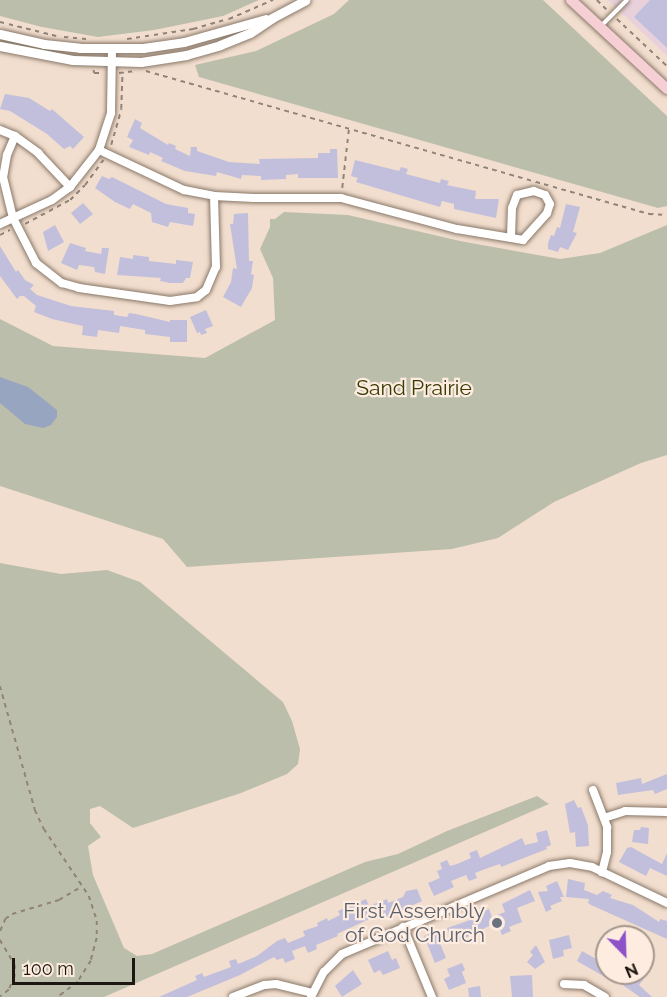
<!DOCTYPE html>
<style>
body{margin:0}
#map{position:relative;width:667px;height:997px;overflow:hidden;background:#f2dece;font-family:Raleway,sans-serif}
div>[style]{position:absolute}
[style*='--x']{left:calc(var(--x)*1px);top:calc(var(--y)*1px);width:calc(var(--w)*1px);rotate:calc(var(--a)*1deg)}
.industrial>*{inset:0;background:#e9d1dc}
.green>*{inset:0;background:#bcbeac}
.water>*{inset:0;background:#98a5c0}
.building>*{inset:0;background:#c2bfdd}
.path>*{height:1.5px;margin-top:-0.75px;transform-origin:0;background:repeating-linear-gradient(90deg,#918378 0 4.5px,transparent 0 9px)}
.roads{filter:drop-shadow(0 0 2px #897869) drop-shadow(0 0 2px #897869)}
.service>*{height:4px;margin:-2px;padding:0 2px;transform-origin:2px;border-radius:2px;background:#fff}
.minor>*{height:8px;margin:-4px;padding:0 4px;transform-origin:4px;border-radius:4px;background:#fff}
.tertiary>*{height:9px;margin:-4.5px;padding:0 4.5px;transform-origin:4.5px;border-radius:4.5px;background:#fff}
.secondary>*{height:10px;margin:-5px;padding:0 5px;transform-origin:5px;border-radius:5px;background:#f6cfd4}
.dots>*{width:16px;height:16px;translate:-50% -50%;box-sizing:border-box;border:3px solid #fdecdf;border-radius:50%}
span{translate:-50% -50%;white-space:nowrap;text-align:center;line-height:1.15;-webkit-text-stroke:4.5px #fdecdf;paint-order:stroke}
.park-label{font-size:21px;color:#373b04}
.worship-label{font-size:21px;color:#5b616d}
.right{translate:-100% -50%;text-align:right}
.north{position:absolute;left:595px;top:925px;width:60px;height:60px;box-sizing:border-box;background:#fdecdf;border:2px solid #a4978d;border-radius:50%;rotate:157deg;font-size:16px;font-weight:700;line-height:24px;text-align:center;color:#1e1711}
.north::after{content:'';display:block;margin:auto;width:21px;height:27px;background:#8d51c8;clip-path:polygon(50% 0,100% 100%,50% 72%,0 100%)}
.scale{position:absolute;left:12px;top:958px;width:123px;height:27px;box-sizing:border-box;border:3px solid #1e1711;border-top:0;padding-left:8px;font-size:18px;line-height:21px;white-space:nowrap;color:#1e1711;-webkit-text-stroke:4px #fdecdf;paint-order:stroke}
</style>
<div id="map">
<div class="industrial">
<div style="clip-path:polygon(608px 0,667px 0,667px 56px)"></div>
</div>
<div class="green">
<div style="clip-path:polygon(0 0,259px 0,223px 16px,154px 30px,98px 37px,42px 27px,0 16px)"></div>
<div style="clip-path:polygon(349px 0,543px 0,667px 116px,667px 206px,658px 208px,199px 77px,195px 65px,256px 51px,334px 14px)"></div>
<div style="clip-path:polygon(284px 212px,348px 215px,460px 241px,560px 259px,600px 253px,667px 225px,667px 455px,641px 463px,554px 502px,498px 538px,452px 549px,187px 567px,163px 539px,0 486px,0 319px,53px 346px,205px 358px,275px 320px,273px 278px,260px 249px,270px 227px,270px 219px,275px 219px)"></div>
<div style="clip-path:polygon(0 563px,61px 574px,107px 570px,140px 582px,283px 702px,292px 721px,300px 749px,298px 764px,287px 774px,241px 793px,133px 828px,100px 806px,90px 809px,90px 823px,101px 837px,88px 846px,93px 875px,124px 948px,137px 956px,152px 954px,365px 862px,398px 854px,447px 831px,537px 796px,549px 804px,104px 997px,0 997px)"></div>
</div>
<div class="water">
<div style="clip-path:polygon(0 377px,28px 387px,57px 410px,57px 417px,51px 425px,43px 428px,25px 424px,0 403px)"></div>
</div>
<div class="building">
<div style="clip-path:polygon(650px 0,667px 0,667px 48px,634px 17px)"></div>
<div style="clip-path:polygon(5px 94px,29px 98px,50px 111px,52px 109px,84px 137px,73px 149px,70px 146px,64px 149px,47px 134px,10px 111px,0 109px)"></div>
<div style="clip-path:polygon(135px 119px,142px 123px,140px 128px,168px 145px,169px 143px,176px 146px,175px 149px,190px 156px,191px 147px,197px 147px,197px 151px,229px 162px,260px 164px,259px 159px,318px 158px,318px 153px,330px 153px,330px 149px,337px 149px,338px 178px,298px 178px,298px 174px,286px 175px,286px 179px,261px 180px,261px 176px,242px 175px,241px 179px,217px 172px,216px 176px,185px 171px,161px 161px,163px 158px,150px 152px,149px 155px,129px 147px,133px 140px,127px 137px)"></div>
<div style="clip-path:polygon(355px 160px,399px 171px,401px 167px,408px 169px,406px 174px,440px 183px,441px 179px,449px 181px,447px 185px,476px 191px,475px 199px,499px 199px,496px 218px,454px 209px,454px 204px,442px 201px,440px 207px,356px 182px,358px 178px,351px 176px)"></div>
<div style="clip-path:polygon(102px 176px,109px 179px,112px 177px,166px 204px,188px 208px,188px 213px,195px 214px,193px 226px,170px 222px,168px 227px,152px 222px,151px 213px,133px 204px,130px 209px,115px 202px,95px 188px)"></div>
<div style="clip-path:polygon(83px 203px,93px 214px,80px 224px,71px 213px)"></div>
<div style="clip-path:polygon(566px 204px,580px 207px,573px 232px,577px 233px,568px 250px,560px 247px,558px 252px,548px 249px,548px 243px,551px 235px,554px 236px,557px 227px,560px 228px)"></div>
<div style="clip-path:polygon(248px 213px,249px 261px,253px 261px,251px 274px,254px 275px,252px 288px,241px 307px,223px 297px,231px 282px,233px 268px,237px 269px,230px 224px,233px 224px,234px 214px)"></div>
<div style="clip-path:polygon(55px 225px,64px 242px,48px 251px,43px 232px)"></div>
<div style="clip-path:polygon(70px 243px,86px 248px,85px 251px,101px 254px,102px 248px,109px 248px,105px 274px,95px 272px,94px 267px,79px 265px,77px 270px,61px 263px)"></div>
<div style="clip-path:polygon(0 246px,16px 272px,18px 270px,25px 280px,34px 285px,30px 289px,37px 295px,71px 306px,114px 311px,114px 315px,127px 317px,129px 313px,136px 314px,170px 322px,170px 320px,187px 320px,187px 342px,170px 342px,170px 337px,145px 334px,145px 330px,120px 326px,119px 333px,98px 330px,97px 337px,82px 335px,83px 326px,52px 319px,34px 312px,36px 306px,24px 296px,20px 296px,17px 299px,0 276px)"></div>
<div style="clip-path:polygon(133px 255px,149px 257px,149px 261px,176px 264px,176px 260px,193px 262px,190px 278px,186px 278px,183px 283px,170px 283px,160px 281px,161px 278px,117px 275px,120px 257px,133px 259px)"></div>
<div style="clip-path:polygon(206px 310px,213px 326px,205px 329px,207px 333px,201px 335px,200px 332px,197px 333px,190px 317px)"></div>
<div style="clip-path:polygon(667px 774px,667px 789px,655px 794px,653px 790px,618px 795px,616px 783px,641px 778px,642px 784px)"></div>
<div style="clip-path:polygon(574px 800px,578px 808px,581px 807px,588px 825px,589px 846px,576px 847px,575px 832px,570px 833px,565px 804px)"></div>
<div style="clip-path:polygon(641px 827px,649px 828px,648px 844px,632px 842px,634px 830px,640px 830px)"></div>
<div style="clip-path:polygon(547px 830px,551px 845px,546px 847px,547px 849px,501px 867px,500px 864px,488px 868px,475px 873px,477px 878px,469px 881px,466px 875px,451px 881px,454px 887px,434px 896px,428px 883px,440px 878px,437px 871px,442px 869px,440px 863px,447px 860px,450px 866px,457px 864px,471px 858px,469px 853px,477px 850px,480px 858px,522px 838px,525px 845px,538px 842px,536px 833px)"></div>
<div style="clip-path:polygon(631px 847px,662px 864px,667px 853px,667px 876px,650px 868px,646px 876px,619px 862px,627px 848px)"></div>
<div style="clip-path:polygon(568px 879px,585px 883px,584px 890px,597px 895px,603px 891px,612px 895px,610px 898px,633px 905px,659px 922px,660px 919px,667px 921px,667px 939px,591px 905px,588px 903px,589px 899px,566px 897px)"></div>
<div style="clip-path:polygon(557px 881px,564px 897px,560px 897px,562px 901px,550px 906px,552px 909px,546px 912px,538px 892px,548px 891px,546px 886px)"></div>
<div style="clip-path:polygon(417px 889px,422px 901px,380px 920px,378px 915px,337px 934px,338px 936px,316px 945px,317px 949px,308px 953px,305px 946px,292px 951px,295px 959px,285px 963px,283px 958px,277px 960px,274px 957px,240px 975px,187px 997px,159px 997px,197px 980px,195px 976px,202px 973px,204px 977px,231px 967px,229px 961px,236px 959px,238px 964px,257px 956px,277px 941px,285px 938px,288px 943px,305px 936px,303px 931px,318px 926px,317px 923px,327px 918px,328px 921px,340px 915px,338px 911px,366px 899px,369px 906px,387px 899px,388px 903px,403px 897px,406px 891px)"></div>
<div style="clip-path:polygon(530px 890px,535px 901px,517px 908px,522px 922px,509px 927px,511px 931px,502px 935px,497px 922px,455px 943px,450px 936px,447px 928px,479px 917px,478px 914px,489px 909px,492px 917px,505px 912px,502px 904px)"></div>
<div style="clip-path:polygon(435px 931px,446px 958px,435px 963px,424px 936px)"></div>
<div style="clip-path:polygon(569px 935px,572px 948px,563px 950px,564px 956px,553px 959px,549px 940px)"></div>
<div style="clip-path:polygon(536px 945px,545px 962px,535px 969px,527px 962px,533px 955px,530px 952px)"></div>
<div style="clip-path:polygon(388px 951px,392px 960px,396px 958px,400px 968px,383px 975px,380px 970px,374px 973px,368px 960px)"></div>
<div style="clip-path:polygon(582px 951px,607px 965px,607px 973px,648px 973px,639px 985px,652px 997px,640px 997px,614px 979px,612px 981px,577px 961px)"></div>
<div style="clip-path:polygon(462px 963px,465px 970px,462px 972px,466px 983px,449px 990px,444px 979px,450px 976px,447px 969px)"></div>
<div style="clip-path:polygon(353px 970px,362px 984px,342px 997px,335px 986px)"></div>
<div style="clip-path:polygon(532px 975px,533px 997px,512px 997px,510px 976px)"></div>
<div style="clip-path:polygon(480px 986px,481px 997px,469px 997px,468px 988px)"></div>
</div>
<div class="path">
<div style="--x:597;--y:0;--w:14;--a:45"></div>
<div style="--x:617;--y:19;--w:69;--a:43.2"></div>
<div style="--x:0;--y:22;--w:58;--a:14"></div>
<div style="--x:64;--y:37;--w:25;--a:5"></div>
<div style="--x:127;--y:39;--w:67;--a:-8.6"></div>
<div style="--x:193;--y:29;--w:37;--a:-16"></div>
<div style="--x:229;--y:19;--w:48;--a:-23.4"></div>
<div style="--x:94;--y:70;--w:3;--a:90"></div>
<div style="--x:94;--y:73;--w:8;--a:0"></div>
<div style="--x:146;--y:71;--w:523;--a:15.87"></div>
<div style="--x:649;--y:214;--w:18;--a:3"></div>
<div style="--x:119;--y:73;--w:16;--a:-7"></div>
<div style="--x:111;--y:145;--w:37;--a:-74"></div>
<div style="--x:121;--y:109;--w:35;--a:-88"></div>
<div style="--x:342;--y:188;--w:61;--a:-83.5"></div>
<div style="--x:25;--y:224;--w:51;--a:-28.1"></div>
<div style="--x:70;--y:200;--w:21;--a:-45"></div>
<div style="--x:85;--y:185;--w:31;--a:-54"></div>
<div style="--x:0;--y:235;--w:11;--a:-27"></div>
<div style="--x:0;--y:686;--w:129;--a:74.2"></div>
<div style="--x:35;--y:810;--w:21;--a:65"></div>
<div style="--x:44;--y:829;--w:81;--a:56.1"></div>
<div style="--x:89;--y:896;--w:26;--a:72"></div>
<div style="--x:97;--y:921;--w:17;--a:90"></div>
<div style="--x:97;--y:938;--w:24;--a:105"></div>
<div style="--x:91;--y:961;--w:25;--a:122"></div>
<div style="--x:78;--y:982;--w:25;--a:143"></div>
<div style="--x:0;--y:931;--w:13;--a:-67"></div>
<div style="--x:5;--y:919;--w:9;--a:-36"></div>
<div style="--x:12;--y:914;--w:49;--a:-16.6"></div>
<div style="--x:59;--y:900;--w:27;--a:-31"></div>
<div style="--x:0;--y:940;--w:29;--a:59"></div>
<div style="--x:15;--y:965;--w:11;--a:90"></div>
<div style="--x:15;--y:976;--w:15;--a:113"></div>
<div style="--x:9;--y:990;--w:11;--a:142"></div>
</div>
<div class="roads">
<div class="service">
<div style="--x:602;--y:25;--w:35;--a:-45"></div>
</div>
<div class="minor">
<div style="--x:0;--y:130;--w:16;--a:22"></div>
<div style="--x:15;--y:136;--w:29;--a:36"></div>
<div style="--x:38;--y:153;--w:47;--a:46.7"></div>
<div style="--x:15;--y:136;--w:21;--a:113"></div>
<div style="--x:7;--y:155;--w:22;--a:100"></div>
<div style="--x:3;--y:177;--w:42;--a:76.3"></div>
<div style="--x:13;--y:218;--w:51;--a:62.9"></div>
<div style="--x:36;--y:263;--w:33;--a:38"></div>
<div style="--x:62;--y:283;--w:18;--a:16"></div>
<div style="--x:79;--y:288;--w:92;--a:8.1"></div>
<div style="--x:170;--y:301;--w:27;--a:-8"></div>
<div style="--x:197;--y:297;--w:11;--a:-38"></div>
<div style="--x:206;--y:290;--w:25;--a:-67"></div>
<div style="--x:216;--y:267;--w:71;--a:-91.6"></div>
<div style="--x:99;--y:150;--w:94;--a:25.2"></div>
<div style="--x:184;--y:190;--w:31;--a:11"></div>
<div style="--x:214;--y:196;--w:40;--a:2.9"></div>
<div style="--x:254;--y:198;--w:87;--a:0"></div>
<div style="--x:341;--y:198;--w:120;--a:15"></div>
<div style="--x:457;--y:229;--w:67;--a:9.5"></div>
<div style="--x:523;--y:240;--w:36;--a:-48"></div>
<div style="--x:547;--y:213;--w:9;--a:-72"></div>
<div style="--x:550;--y:204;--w:10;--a:-119"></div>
<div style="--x:545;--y:195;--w:12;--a:-160"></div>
<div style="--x:534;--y:191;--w:17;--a:167"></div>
<div style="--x:517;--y:195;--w:14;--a:111"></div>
<div style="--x:512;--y:208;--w:30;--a:92"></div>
<div style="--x:0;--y:224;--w:57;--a:-24.8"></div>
<div style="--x:52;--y:200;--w:22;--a:-36"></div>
<div style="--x:70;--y:187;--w:47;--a:-51.9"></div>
<div style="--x:99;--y:150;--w:39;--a:-72"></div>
<div style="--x:111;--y:113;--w:63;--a:-89.1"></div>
<div style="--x:593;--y:790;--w:40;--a:69"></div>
<div style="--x:607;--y:827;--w:25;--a:90"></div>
<div style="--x:607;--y:852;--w:21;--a:104"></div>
<div style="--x:604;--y:818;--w:22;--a:-18"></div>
<div style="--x:625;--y:811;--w:42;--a:1.4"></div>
<div style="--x:403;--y:927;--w:76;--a:67.5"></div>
<div style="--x:564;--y:984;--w:20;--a:3"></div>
<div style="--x:584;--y:985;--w:24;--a:30"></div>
<div style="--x:233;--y:997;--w:34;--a:-21"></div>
<div style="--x:265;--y:985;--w:11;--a:-5"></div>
<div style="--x:276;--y:984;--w:37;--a:14"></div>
<div style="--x:311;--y:997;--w:28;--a:-63"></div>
<div style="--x:324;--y:972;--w:25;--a:-45"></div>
<div style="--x:342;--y:954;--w:225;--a:-23"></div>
<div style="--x:549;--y:866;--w:21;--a:-8"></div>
<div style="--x:570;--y:863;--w:22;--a:10"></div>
<div style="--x:592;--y:867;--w:83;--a:25.6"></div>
</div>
<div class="tertiary">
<div style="--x:0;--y:34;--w:45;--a:12.8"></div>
<div style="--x:44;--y:44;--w:36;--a:6"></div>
<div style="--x:80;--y:48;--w:63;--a:0"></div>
<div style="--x:143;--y:48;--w:41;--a:-8.3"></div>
<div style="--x:184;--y:42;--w:85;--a:-15.7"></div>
<div style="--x:0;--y:46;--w:74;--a:10.9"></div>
<div style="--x:73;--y:60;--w:68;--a:1.7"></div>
<div style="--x:141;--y:62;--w:46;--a:-8.8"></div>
<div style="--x:186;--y:55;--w:35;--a:-16"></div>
<div style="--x:220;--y:45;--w:32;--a:-22"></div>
<div style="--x:250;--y:33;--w:27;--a:-34"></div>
<div style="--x:272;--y:18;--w:38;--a:-28"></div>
</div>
<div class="secondary">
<div style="--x:571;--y:0;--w:131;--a:42.8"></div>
</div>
</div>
<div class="dots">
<div style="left:497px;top:923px;background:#6b7280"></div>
</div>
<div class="park-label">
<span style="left:414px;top:388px">Sand Prairie</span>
</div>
<div class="worship-label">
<span class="right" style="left:485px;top:923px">First Assembly<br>of God Church</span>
</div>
<div class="north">N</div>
<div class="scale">100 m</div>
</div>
